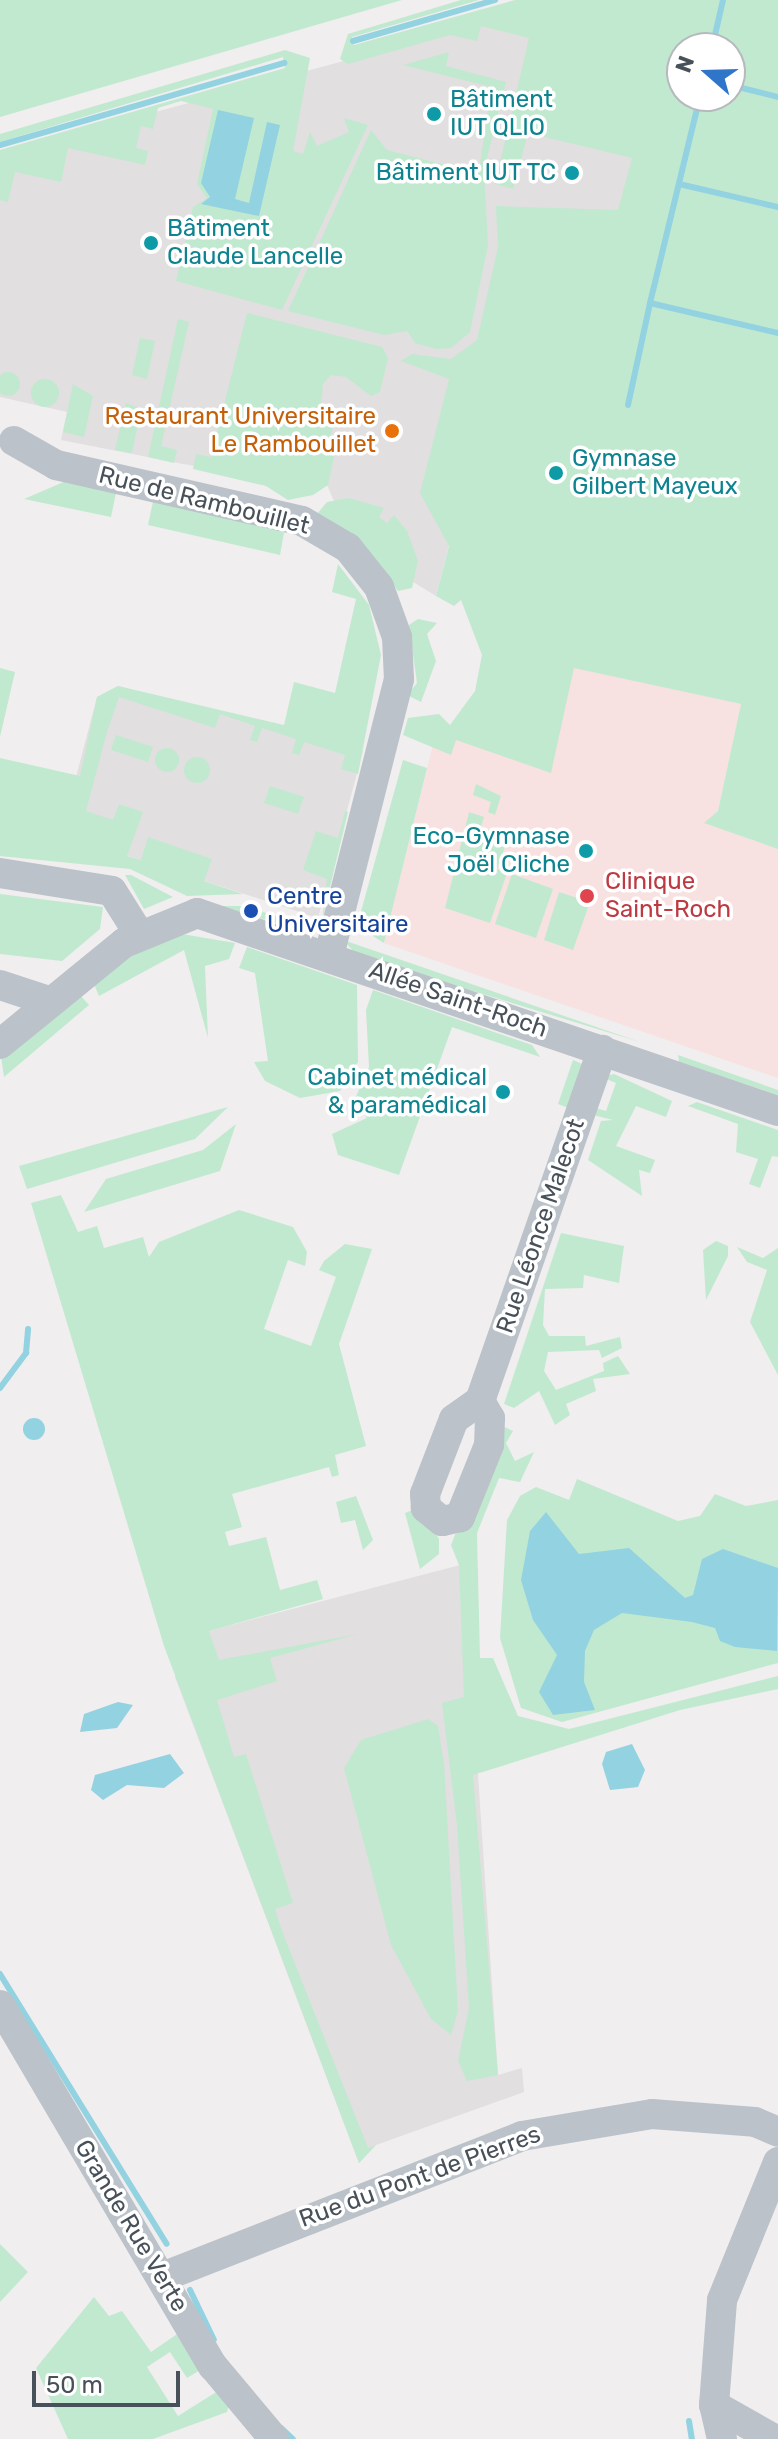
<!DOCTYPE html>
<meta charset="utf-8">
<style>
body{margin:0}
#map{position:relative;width:778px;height:2439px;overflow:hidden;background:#f0eeee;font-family:Rubik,sans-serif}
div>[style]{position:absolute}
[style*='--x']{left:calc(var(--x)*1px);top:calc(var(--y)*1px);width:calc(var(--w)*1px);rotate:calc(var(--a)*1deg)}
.education>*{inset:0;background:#e1dfdf}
.medical>*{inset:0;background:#f7e2e1}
.green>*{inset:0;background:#c1e9d0}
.round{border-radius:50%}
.water>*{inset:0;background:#93d2e1}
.stream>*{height:6px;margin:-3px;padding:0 3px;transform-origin:3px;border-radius:3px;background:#93d2e1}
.minor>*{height:30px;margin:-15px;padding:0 15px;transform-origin:15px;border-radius:15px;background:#bbc2c9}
.dots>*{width:22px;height:22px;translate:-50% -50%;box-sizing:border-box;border:4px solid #fff;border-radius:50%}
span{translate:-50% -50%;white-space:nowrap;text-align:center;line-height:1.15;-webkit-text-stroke:7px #fff;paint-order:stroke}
.culture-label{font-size:24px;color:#0d838f}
.left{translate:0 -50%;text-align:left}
.right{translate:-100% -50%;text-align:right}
.food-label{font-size:24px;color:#c56008}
.street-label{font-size:24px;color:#485159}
.health-label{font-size:24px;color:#be3a42}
.transit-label{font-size:24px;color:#164399}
.north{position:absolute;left:666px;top:32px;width:80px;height:80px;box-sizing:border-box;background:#fff;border:2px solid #b6b9bd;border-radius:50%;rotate:290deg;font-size:22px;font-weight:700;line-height:32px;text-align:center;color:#485159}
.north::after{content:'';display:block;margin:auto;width:28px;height:36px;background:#2f76ca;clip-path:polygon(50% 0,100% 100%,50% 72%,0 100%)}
.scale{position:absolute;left:32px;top:2371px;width:148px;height:36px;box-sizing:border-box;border:4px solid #485159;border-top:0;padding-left:10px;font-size:24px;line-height:28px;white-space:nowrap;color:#485159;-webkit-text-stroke:6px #fff;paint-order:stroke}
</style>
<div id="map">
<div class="education">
<div style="clip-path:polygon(569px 0,682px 48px,607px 419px,488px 391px,436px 596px,405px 577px,337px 508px,327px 485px,300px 487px,61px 440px,67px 412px,0 397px,0 154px)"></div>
<div style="clip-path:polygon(118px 686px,363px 751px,318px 918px,61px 834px,97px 697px)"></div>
<div style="clip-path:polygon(464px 1564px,498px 2075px,522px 2068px,524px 2092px,376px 2145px,359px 2163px,175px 1677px,208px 1631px)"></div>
</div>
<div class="medical">
<div style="clip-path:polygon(574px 667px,741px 704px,718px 811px,705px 823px,778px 849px,778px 1078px,384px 943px,437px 728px,551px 769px)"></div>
</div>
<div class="green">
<div style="clip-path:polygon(0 0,402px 0,0 117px)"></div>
<div style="clip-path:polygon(evenodd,461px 0,479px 0,352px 37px,354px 45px,515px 0,778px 0,778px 849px,704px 823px,718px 811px,741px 704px,574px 668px,551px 773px,456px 740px,451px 755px,403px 735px,408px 718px,439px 714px,450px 725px,475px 691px,482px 655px,461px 600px,454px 606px,436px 596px,449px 546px,420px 493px,449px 379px,401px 361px,412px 354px,451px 359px,477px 340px,498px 247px,496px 206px,618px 210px,632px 158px,528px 133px,513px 189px,495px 184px,529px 38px,481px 26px,477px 41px,450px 35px,348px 64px,340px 59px,348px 34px,461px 0,682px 48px,730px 48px,730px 96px,682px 96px,682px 48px)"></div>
<div style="clip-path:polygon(285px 50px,310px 58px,293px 151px,303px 154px,310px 132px,317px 146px,349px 132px,344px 118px,368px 125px,282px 310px,176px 281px,193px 207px,207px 198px,197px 184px,213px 109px,181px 101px,158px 108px,153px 129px,141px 126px,136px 148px,148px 151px,145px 165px,68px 148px,61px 182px,15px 172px,8px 202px,0 200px,0 150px,285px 68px,283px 57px,0 142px,0 134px)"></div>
<div style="clip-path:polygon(449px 52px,446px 66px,506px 82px,484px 170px,488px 245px,470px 332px,451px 348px,436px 349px,415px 343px,407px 331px,384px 335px,288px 311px,371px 130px,387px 150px,469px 171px,480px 164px,491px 87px,403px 65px)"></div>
<div style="clip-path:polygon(247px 313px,382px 347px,388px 358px,380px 392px,371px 396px,346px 377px,331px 375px,323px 384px,321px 404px,336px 415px,331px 435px,338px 438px,328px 485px,313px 495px,288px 500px,266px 486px,193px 469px,196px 454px,211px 457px)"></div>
<div style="clip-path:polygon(178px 319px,189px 322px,161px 446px,177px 450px,174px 463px,148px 457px)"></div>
<div style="clip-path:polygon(140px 338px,155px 341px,147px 379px,132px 375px)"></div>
<div class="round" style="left:-4px;top:372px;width:24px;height:24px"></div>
<div class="round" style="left:31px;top:379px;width:28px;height:28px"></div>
<div style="clip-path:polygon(73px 384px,93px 396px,84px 437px,63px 432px)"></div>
<div style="clip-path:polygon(126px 403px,141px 409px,132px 453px,115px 450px)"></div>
<div style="clip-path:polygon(73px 478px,117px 488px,111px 517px,24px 499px)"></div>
<div style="clip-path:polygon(154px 497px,285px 527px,280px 555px,148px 525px)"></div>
<div style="clip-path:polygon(349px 498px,384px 508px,379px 517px,387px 523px,394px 515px,407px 531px,418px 561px,412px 588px,398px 591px,358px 538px,317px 514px,327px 502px)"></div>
<div style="clip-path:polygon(338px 564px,369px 605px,381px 655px,358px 774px,341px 769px,345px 755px,304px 742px,299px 755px,292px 753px,296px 739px,262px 728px,257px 742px,250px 740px,255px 726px,220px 714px,215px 728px,119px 697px,107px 732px,86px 811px,113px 820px,119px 804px,143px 812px,127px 856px,141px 860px,148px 837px,212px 859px,204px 881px,243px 894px,187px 896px,130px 869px,0 856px,0 758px,80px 776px,97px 697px,118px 686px,284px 725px,294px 682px,335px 693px,356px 599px,332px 592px)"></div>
<div style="clip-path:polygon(418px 619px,437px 623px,427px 634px,436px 661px,421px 702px,407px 695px,417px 683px,409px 625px)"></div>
<div style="clip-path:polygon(0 668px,15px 672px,0 737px)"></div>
<div style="clip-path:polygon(116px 735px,153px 747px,148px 762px,111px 750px)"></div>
<div class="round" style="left:155px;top:748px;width:24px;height:24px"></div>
<div class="round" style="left:184px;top:757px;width:26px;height:26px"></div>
<div style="clip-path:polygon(403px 760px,427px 768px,384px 943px,357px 926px)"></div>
<div style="clip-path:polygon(476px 784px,501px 796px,495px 815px,488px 812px,491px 802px,473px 795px)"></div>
<div style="clip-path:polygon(270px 786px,304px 797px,298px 814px,264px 803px)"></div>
<div style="clip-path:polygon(345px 811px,348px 812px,322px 920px,327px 879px,303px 870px,316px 831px,338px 838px)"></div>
<div style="clip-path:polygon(469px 812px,484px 817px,481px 827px,508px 838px,497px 869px,507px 873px,490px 923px,445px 908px)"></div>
<div style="clip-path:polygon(512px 874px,553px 889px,536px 938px,495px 924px)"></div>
<div style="clip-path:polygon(125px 875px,131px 875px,173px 897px,144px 909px)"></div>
<div style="clip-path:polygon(559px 892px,590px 902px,573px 950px,544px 940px)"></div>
<div style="clip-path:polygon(0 894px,103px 907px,100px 929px,62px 961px,0 954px)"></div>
<div style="clip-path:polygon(220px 906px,245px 906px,314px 929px,312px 934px)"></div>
<div style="clip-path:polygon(176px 933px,235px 943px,229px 959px,205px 966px,208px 1038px,184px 950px,99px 996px,91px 977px)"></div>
<div style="clip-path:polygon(345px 942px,346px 941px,640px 1042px,358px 956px)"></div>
<div style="clip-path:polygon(247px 947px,357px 985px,358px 1062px,340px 1091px,300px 1098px,265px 1081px,254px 1062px,268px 1061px,255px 973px,239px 968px)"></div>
<div style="clip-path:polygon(373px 990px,532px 1045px,540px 1057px,452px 1027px,399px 1175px,338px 1155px,332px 1134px,367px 1118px,354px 1101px,369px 1067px,366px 1010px)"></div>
<div style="clip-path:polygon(79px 994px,89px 1005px,4px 1077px,1px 1056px)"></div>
<div style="clip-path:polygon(678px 1055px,778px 1090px,778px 1095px,679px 1062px)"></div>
<div style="clip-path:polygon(573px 1060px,582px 1064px,571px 1109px,558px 1104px)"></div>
<div style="clip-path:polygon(614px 1074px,672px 1101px,666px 1117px,636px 1106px,616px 1146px,655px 1160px,650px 1173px,639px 1170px,642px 1196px,588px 1160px,601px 1121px,613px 1120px,589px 1114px,592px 1107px,606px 1111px,616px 1083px,602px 1077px)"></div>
<div style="clip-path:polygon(697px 1102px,778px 1130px,778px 1157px,772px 1156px,760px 1188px,749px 1184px,758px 1159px,736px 1152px,738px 1124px,688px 1106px)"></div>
<div style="clip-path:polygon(228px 1107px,195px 1139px,27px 1189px,19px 1166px)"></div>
<div style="clip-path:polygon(236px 1124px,220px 1171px,84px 1212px,106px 1179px,203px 1150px)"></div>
<div style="clip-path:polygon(61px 1195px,78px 1232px,97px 1226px,104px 1248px,143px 1237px,149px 1257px,159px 1242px,239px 1210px,293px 1227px,307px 1252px,305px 1266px,288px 1260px,264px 1329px,311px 1346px,336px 1277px,319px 1270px,324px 1261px,345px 1244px,372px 1249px,339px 1344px,366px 1446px,335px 1455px,339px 1475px,332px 1477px,329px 1467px,232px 1494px,242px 1527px,225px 1532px,229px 1546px,266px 1537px,280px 1590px,317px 1580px,323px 1599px,209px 1631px,219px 1660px,358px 1634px,270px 1658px,277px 1681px,217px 1700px,234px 1757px,246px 1754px,293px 1903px,275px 1909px,282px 1931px,368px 2148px,376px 2145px,359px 2163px,164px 1646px,31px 1203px)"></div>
<div style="clip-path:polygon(561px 1233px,624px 1246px,619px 1283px,584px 1275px,583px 1288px,545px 1289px,543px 1325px,549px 1336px,585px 1336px,586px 1346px,620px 1337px,622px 1348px,602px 1358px,599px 1350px,548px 1352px,544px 1371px,556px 1390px,604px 1371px,603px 1363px,618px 1356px,630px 1374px,593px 1379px,596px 1391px,566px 1404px,570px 1415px,555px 1425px,539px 1391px,514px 1408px,504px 1404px)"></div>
<div style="clip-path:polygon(716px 1241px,728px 1246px,728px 1256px,706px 1300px,703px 1250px)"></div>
<div style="clip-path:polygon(737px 1247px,763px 1258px,778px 1248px,778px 1375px,750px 1322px,767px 1270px,747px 1262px)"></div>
<div style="clip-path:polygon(498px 1424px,513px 1431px,506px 1443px,515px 1461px,534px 1452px,520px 1482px,499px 1478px,477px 1533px,480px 1658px,493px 1658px,518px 1716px,569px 1729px,778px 1676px,778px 1689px,680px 1710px,473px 1775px,498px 2075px,467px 2081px,458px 2061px,469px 2008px,457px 1825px,442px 1703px,464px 1697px,459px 1565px,451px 1545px)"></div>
<div style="clip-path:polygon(577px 1479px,678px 1521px,700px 1516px,715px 1494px,746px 1506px,778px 1500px,778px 1663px,562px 1722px,521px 1708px,500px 1638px,507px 1520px,520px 1496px,536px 1487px,569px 1500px)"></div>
<div style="clip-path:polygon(356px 1496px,373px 1540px,363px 1550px,355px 1520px,341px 1523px,336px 1502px)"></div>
<div style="clip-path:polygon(420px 1507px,439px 1539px,439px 1554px,420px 1569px,405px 1513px)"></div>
<div style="clip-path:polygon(428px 1719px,438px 1726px,444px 1763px,458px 2011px,451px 2035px,431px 2019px,391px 1945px,344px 1768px,361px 1740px)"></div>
<div style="clip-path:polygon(0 2244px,28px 2272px,0 2302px)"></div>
<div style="clip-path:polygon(94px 2297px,109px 2316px,122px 2311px,151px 2352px,183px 2330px,205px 2367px,187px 2378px,170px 2352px,147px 2367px,178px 2416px,221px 2389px,230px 2401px,227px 2412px,153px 2439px,68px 2439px,36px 2368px)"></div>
</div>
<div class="water">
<div style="clip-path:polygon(218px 110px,254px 118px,235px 199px,249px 203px,267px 122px,280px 125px,259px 216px,201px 204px,210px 197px,201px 183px)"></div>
<div class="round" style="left:23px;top:1418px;width:22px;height:22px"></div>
<div style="clip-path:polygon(546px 1512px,579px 1554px,629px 1548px,685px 1598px,693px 1595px,702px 1559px,723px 1549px,778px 1568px,777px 1651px,735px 1647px,720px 1641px,715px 1628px,692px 1622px,622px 1613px,594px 1630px,585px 1651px,584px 1682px,595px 1710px,553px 1715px,539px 1692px,557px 1655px,533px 1620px,521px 1580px,530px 1531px)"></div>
<div style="clip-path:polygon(118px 1702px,133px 1705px,117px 1728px,80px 1732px,84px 1714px)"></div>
<div style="clip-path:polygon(632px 1744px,645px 1770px,638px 1787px,610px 1790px,602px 1764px,606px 1752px)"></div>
<div style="clip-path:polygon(170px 1754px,184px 1773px,164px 1788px,127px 1785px,103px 1800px,91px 1790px,95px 1775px)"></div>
</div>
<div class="stream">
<div style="--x:353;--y:41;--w:148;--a:-16.1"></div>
<div style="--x:712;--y:48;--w:49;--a:-77.1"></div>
<div style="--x:730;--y:85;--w:49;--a:14"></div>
<div style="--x:0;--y:145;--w:296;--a:-16.1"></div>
<div style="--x:679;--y:184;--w:102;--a:13.1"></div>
<div style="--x:650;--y:303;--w:213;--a:-76.4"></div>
<div style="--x:628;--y:405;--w:104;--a:-77.8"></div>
<div style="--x:650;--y:303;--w:131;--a:13.2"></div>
<div style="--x:0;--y:1388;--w:44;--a:-53.4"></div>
<div style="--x:26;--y:1353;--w:24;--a:-85"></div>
<div style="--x:0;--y:1974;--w:317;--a:58.3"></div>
<div style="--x:190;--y:2290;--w:55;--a:64.4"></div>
<div style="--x:689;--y:2421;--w:18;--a:81"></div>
<div style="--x:281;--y:2428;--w:16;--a:43"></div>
</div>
<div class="minor">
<div style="--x:14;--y:441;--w:48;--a:29.7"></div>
<div style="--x:56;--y:465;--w:252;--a:12.8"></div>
<div style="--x:302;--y:521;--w:53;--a:30.4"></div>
<div style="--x:348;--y:548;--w:50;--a:51.5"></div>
<div style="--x:379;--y:587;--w:53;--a:70.2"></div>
<div style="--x:397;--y:637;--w:42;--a:87.3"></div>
<div style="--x:399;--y:679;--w:285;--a:104.2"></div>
<div style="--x:0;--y:873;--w:113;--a:9.1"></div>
<div style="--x:112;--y:891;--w:51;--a:57.9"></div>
<div style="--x:0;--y:985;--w:48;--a:18.1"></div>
<div style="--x:0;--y:1044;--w:160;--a:-39.2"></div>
<div style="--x:124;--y:943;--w:79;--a:-22.3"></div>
<div style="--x:197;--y:913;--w:614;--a:18.82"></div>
<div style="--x:480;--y:1401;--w:20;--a:60"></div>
<div style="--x:490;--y:1418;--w:27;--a:92"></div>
<div style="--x:489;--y:1445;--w:78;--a:111.9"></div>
<div style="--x:460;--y:1517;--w:18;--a:167"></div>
<div style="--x:442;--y:1521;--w:21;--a:-141"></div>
<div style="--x:426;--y:1508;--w:14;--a:-94"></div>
<div style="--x:425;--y:1494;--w:80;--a:-68.9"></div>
<div style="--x:454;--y:1419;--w:32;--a:-35"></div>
<div style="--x:480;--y:1401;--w:372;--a:-70.8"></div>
<div style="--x:0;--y:2005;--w:419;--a:59.5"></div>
<div style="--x:213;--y:2366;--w:95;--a:50.1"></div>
<div style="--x:165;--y:2276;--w:383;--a:-21.4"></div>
<div style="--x:522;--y:2136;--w:132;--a:-9.6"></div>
<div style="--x:652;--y:2114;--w:103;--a:4.4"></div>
<div style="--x:755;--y:2122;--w:25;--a:23"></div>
<div style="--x:714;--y:2405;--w:69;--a:29.5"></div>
<div style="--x:722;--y:2439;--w:35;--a:-103"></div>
<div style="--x:714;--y:2405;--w:105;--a:-85.6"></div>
<div style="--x:722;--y:2300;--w:149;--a:-67.9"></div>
</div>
<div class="dots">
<div style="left:434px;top:114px;background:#0f9aa8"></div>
<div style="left:572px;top:173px;background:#0f9aa8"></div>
<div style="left:151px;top:243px;background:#0f9aa8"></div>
<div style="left:392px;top:431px;background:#e8710a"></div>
<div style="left:556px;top:473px;background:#0f9aa8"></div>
<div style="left:586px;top:851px;background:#0f9aa8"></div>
<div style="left:587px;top:896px;background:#e0444e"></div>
<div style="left:251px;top:911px;background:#1a4fb4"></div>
<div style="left:503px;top:1092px;background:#0f9aa8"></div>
</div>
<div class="culture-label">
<span class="left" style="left:450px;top:114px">Bâtiment<br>IUT QLIO</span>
<span class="right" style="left:556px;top:173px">Bâtiment IUT TC</span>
<span class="left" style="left:167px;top:243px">Bâtiment<br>Claude Lancelle</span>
<span class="left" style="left:572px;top:473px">Gymnase<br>Gilbert Mayeux</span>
<span class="right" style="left:570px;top:851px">Eco-Gymnase<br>Joël Cliche</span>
<span class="right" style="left:487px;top:1092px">Cabinet médical<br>&amp; paramédical</span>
</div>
<div class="food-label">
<span class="right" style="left:376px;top:431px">Restaurant Universitaire<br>Le Rambouillet</span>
</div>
<div class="street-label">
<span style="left:204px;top:501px;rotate:14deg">Rue de Rambouillet</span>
<span style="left:458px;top:1000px;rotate:19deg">Allée Saint-Roch</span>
<span style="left:541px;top:1226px;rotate:-71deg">Rue Léonce Malecot</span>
<span style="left:420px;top:2177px;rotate:-20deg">Rue du Pont de Pierres</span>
<span style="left:131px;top:2226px;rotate:59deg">Grande Rue Verte</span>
</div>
<div class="health-label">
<span class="left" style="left:605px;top:896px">Clinique<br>Saint-Roch</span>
</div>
<div class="transit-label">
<span class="left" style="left:267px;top:911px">Centre<br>Universitaire</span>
</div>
<div class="north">N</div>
<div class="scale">50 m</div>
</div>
